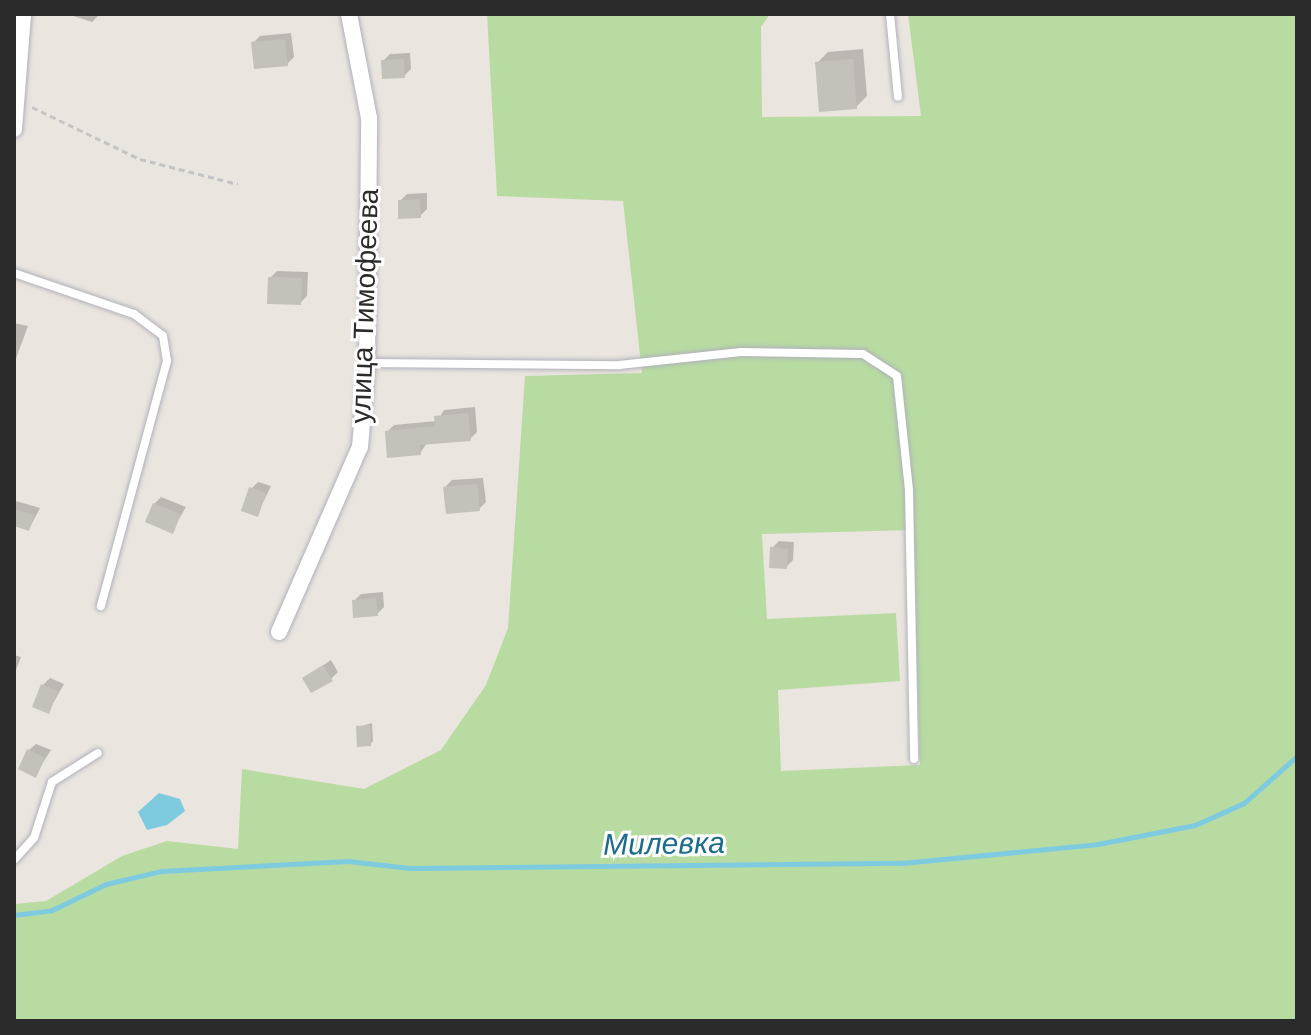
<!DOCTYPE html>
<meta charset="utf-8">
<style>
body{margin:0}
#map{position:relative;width:1311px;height:1035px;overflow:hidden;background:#ebe5df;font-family:"DM Sans",sans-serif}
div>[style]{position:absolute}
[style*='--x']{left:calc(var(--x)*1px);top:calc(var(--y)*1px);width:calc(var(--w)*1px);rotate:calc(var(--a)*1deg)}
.green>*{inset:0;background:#b8dba2}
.water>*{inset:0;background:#7ecbe0}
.shadow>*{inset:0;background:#0003}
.stream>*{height:5px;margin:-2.5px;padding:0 2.5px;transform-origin:2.5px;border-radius:2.5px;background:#7ecbe0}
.building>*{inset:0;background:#c4c0ba}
.path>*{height:3px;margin-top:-1.5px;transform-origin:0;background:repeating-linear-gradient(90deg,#c4c4c4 0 6px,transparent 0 10px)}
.roads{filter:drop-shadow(0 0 2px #afb1ba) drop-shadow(0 0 2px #afb1ba)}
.lane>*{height:8px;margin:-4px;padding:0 4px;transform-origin:4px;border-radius:4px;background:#fff}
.street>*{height:16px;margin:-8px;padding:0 8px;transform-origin:8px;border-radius:8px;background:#fff}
span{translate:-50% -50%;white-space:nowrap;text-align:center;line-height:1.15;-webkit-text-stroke:6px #fff;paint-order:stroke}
.street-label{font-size:28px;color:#2b2b2b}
.water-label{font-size:30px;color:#1e6b8c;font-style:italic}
.frame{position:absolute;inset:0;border:16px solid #2b2b2b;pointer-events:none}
</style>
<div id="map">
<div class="green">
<div style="clip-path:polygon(evenodd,487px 14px,770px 14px,761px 27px,762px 117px,921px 116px,908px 14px,1297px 14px,1297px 1021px,14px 1021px,14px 904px,46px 901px,122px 856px,167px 841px,238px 849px,242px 769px,364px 789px,441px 750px,486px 685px,508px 628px,525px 376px,642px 373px,623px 201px,497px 196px,487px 14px,913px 530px,920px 765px,781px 771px,778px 690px,900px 681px,896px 613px,767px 619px,762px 534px,913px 530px)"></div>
</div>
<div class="water">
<div style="clip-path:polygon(159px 793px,180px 799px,185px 811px,167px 825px,147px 830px,138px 812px)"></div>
</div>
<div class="shadow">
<div style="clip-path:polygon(67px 14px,100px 14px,92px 22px)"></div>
<div style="clip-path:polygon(291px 33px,294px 57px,287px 64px,253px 43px,260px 36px)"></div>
<div style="clip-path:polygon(863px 49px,867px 96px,856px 107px,817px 63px,828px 52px)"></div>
<div style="clip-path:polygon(410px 53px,411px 69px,404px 76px,383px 61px,390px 54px)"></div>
<div style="clip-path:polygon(427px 193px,427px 209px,420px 216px,400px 201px,407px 194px)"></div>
<div style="clip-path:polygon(277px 271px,308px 272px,307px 296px,300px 303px,270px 278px)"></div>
<div style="clip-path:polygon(14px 323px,28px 326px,15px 361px,14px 361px)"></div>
<div style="clip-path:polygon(475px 407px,477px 432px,470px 439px,427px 443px,420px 453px,387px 432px,394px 425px,437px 421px,444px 410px)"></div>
<div style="clip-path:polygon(483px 478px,486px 502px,479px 509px,445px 487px,452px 480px)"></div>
<div style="clip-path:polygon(258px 482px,271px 486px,257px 515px,251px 489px)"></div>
<div style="clip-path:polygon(161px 497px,186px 507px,172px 531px,154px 504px)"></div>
<div style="clip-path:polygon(16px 501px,40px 508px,29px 529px,14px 524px)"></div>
<div style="clip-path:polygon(779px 541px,794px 542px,793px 560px,786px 567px,772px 548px)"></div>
<div style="clip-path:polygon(383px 592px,384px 607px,377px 614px,354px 601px,361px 594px)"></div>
<div style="clip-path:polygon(14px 655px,21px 657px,14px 675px)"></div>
<div style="clip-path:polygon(331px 660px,338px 672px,331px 679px,304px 678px)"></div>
<div style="clip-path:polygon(50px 678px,64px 684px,48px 712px,43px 685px)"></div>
<div style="clip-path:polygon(372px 723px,373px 741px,370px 744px,358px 727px)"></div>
<div style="clip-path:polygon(36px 744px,51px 750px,35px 775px,29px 750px)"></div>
</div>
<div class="stream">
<div style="--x:14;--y:915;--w:38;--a:-7"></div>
<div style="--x:52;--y:910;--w:60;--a:-25.7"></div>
<div style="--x:106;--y:884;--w:57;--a:-13.3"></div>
<div style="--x:161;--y:871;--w:187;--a:-3.1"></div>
<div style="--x:348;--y:861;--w:62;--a:6.4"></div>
<div style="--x:410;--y:868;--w:492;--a:-0.6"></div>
<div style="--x:902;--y:863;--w:197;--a:-5.5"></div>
<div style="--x:1098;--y:844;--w:99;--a:-11.1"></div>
<div style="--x:1195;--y:825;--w:54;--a:-24.2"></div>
<div style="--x:1244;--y:803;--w:71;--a:-41.6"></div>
</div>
<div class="building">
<div style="clip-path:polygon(285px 39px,288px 66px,254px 69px,251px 42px)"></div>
<div style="clip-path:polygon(404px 59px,405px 78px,382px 79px,381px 60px)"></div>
<div style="clip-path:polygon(853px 59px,857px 109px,819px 112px,815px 62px)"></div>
<div style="clip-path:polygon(420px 199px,421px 218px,398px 219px,398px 200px)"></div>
<div style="clip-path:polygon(268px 277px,302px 278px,301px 305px,267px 304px)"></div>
<div style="clip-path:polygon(468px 413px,471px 441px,420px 445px,421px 455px,387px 458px,385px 431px,435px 426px,434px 416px)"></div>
<div style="clip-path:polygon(477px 484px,480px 511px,446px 514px,443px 487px)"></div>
<div style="clip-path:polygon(249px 487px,266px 493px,258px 517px,241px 511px)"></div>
<div style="clip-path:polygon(153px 503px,181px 514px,173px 534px,145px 522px)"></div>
<div style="clip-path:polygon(14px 509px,34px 515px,29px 531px,14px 526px)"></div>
<div style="clip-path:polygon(770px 547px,788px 549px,787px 569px,769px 568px)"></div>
<div style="clip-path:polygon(376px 598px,378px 616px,353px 618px,352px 600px)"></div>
<div style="clip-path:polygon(323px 665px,333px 681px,311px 693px,302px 678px)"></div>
<div style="clip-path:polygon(41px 684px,58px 691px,49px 714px,32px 707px)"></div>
<div style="clip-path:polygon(370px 725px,371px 746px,357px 747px,356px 726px)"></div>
<div style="clip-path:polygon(27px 749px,45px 758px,36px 778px,18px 769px)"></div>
</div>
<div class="path">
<div style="--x:32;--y:107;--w:120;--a:25.7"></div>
<div style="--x:140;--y:159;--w:101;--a:14.3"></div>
</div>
<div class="roads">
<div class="lane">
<div style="--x:890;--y:14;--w:83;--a:84.5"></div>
<div style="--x:14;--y:273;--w:127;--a:18.9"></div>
<div style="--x:134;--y:314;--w:36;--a:37"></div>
<div style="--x:163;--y:336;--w:25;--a:81"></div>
<div style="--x:167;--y:361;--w:254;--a:105.1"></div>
<div style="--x:367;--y:363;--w:252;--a:0.5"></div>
<div style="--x:619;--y:365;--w:123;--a:-6.1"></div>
<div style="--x:741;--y:352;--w:122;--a:0.9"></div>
<div style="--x:863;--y:354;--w:40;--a:32.9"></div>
<div style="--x:897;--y:376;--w:116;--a:84"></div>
<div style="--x:909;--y:491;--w:268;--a:88.9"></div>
<div style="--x:14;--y:860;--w:30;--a:-48"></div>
<div style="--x:34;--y:838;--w:59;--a:-72.2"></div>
<div style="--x:52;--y:782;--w:54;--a:-32.2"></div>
</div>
<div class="street">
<div style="--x:14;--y:129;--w:115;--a:-85.5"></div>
<div style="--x:279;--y:632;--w:202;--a:-66.4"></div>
<div style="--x:360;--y:447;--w:84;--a:-85.2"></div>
<div style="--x:367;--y:363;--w:245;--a:-89.5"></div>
<div style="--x:369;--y:118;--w:106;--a:-100.9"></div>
</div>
</div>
<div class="street-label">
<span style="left:365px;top:306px;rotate:-88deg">улица Тимофеева</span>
</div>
<div class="water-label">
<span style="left:664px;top:844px;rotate:-1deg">Милевка</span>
</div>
<div class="frame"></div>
</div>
